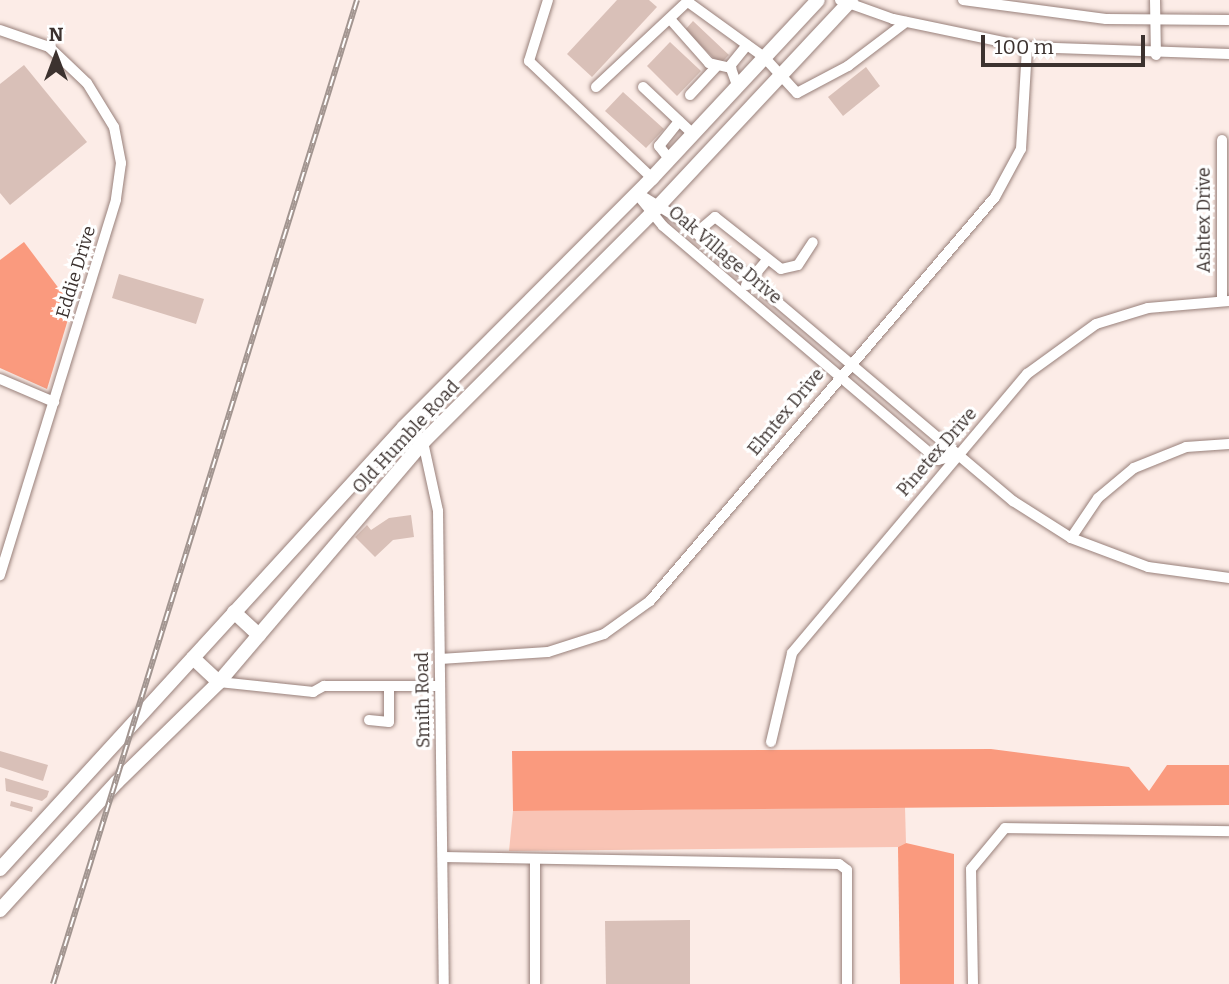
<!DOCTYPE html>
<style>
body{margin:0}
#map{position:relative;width:1229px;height:984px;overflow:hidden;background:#fcece7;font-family:Bitter,serif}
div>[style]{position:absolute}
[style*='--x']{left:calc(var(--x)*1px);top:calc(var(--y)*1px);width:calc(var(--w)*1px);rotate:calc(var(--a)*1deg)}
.green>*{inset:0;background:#f9c4b5}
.forest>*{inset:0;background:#fa9a7e}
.building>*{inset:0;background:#d9c0b8}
.roads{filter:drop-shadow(0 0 2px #98807a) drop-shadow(0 0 2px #98807a)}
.minor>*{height:10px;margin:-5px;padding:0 5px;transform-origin:5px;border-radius:5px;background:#fff}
.major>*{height:14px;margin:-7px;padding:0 7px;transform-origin:7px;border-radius:7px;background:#fff}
.rail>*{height:6px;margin-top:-3px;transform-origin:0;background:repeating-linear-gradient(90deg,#fff 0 10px,#a29590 0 20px);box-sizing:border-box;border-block:2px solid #a29590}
span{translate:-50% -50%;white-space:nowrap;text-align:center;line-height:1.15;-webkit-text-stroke:6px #fff;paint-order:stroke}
.street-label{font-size:18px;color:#3c322f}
.north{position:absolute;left:21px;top:21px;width:70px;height:70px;-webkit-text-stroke:5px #fff;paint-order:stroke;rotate:0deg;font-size:19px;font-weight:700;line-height:28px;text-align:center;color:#3c322f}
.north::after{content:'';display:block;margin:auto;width:24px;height:32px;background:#3c322f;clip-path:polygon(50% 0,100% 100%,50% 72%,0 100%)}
.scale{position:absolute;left:981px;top:35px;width:164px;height:32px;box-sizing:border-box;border:4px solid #3c322f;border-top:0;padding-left:9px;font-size:21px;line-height:24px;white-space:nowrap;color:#3c322f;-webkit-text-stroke:5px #fff;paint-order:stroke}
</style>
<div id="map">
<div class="green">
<div style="clip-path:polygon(905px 807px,906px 843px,898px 847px,509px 851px,513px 811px)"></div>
</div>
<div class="forest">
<div style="clip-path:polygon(24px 242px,72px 306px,47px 389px,0 368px,0 260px)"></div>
<div style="clip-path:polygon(991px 749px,1129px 767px,1149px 791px,1167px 765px,1229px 765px,1229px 805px,513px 811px,512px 751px)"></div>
<div style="clip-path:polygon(906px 843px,954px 854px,954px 984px,900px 984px,898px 847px)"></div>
</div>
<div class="building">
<div style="clip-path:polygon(617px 0,649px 0,657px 7px,592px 77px,567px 54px)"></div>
<div style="clip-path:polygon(693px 21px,729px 55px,720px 64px,685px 30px)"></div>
<div style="clip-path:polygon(670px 42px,701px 71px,677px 96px,647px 66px)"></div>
<div style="clip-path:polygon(24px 65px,87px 142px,10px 205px,0 193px,0 84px)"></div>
<div style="clip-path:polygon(866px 67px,880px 86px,843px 116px,828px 97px)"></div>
<div style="clip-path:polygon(623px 92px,664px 129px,646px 148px,605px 111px)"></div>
<div style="clip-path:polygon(119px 274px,204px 299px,196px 324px,112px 298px)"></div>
<div style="clip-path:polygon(411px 515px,414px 537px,393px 540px,375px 557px,355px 537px,367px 525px,371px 530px,389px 518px)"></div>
<div style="clip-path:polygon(0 751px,48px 765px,43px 781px,0 767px)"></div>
<div style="clip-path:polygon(5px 778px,49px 791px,47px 797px,42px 801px,6px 791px)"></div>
<div style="clip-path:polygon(11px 801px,33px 807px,32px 812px,10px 806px)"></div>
<div style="clip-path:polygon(690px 920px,690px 984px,606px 984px,605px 921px)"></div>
</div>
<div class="roads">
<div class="minor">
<div style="--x:548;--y:0;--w:64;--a:107.3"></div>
<div style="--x:529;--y:61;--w:170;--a:43.6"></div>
<div style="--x:840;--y:0;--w:56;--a:19.7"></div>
<div style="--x:893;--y:19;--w:137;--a:11.8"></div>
<div style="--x:1027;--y:47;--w:202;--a:2"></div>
<div style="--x:963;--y:0;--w:144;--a:7.6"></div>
<div style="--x:1106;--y:19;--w:123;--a:0.5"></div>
<div style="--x:1155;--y:0;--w:55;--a:89"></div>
<div style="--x:688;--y:2;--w:94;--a:35.9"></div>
<div style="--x:764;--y:57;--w:49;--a:47.5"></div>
<div style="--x:797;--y:93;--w:58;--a:-27.9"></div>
<div style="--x:848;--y:66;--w:73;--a:-37.2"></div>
<div style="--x:670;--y:19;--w:59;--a:48.4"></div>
<div style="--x:709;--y:63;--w:23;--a:13"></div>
<div style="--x:0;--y:30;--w:52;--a:19.1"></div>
<div style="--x:49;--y:47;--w:52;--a:43.5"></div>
<div style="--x:87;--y:83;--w:52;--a:58.5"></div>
<div style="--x:114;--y:127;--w:37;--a:79"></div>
<div style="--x:121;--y:163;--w:37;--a:98"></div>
<div style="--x:116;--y:200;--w:393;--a:107.2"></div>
<div style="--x:737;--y:85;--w:20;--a:-110"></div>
<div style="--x:730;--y:66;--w:27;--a:-51"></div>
<div style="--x:596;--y:87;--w:127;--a:-43.1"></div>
<div style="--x:643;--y:87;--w:69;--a:43.2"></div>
<div style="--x:690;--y:95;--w:38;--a:-47"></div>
<div style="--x:1222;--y:140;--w:161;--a:90"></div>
<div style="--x:670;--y:160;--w:18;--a:-128"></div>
<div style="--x:659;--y:146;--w:32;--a:-51"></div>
<div style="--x:637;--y:193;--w:48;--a:31.4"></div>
<div style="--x:678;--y:218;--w:439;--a:40.2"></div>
<div style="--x:1013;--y:501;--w:69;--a:32.5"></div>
<div style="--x:1071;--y:538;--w:82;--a:20.6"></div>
<div style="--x:1148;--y:567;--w:82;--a:7.7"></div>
<div style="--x:637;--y:194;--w:41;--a:50.9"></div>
<div style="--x:663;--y:226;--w:361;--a:40.4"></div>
<div style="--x:938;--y:460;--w:20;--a:-15"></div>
<div style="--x:696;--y:233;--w:25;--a:-40"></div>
<div style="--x:715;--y:217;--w:84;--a:38.2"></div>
<div style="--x:781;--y:269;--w:17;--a:-13"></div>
<div style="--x:798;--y:265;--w:27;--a:-57"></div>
<div style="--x:746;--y:285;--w:33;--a:-50"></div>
<div style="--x:0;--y:379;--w:59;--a:23.1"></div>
<div style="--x:404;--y:427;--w:24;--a:38"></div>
<div style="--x:423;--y:442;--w:71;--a:77.7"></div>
<div style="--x:438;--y:511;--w:473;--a:89.3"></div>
<div style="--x:1071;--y:538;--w:48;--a:-56"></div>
<div style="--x:1098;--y:498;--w:47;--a:-39.8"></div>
<div style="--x:1134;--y:468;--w:56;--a:-22"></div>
<div style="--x:1186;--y:447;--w:43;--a:-4"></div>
<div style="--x:440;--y:659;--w:108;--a:-3.7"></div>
<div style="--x:548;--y:652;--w:59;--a:-17.8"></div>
<div style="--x:604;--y:634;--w:57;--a:-35.7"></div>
<div style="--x:650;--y:601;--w:531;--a:-49.5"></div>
<div style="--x:995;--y:197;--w:55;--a:-61.6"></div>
<div style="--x:1021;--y:149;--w:102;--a:-86.6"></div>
<div style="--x:219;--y:682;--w:95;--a:6.1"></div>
<div style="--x:313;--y:692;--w:13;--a:-29"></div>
<div style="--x:324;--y:686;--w:116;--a:0"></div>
<div style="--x:369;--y:720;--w:20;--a:6"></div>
<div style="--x:389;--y:722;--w:34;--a:-90"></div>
<div style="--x:771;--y:742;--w:91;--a:-76.7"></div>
<div style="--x:792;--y:653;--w:365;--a:-49.9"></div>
<div style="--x:1027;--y:374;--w:85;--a:-35.9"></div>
<div style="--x:1096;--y:324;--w:54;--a:-17.1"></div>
<div style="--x:1148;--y:308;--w:81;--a:-4.9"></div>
<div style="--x:443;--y:857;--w:396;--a:1"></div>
<div style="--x:839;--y:864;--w:10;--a:37"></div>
<div style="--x:847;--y:870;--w:114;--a:90"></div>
<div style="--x:535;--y:984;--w:125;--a:-90"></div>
<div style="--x:973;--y:984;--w:115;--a:-91"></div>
<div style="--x:971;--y:869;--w:53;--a:-50.3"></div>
<div style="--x:1005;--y:828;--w:224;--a:0.8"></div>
</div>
<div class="major">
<div style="--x:234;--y:612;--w:34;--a:43"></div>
<div style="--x:193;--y:658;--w:35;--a:43"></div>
<div style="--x:0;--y:869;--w:599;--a:-47.57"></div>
<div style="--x:404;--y:427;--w:351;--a:-45.1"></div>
<div style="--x:652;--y:178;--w:243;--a:-47"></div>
<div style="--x:0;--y:910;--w:173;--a:-47.6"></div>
<div style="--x:117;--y:782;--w:143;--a:-44.4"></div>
<div style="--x:219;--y:682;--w:315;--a:-49.6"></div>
<div style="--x:423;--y:442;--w:322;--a:-45"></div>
<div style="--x:651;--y:214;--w:293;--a:-46.9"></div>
</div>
</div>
<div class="rail">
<div style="--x:53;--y:984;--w:1030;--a:-72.83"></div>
</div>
<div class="street-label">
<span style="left:1204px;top:220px;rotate:-90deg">Ashtex Drive</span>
<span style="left:725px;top:255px;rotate:40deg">Oak Village Drive</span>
<span style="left:76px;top:272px;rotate:-73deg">Eddie Drive</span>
<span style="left:786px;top:412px;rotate:-50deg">Elmtex Drive</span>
<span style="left:406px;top:437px;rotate:-47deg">Old Humble Road</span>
<span style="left:937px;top:452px;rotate:-49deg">Pinetex Drive</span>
<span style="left:423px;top:700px;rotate:-91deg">Smith Road</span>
</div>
<div class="north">N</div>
<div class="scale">100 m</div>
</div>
